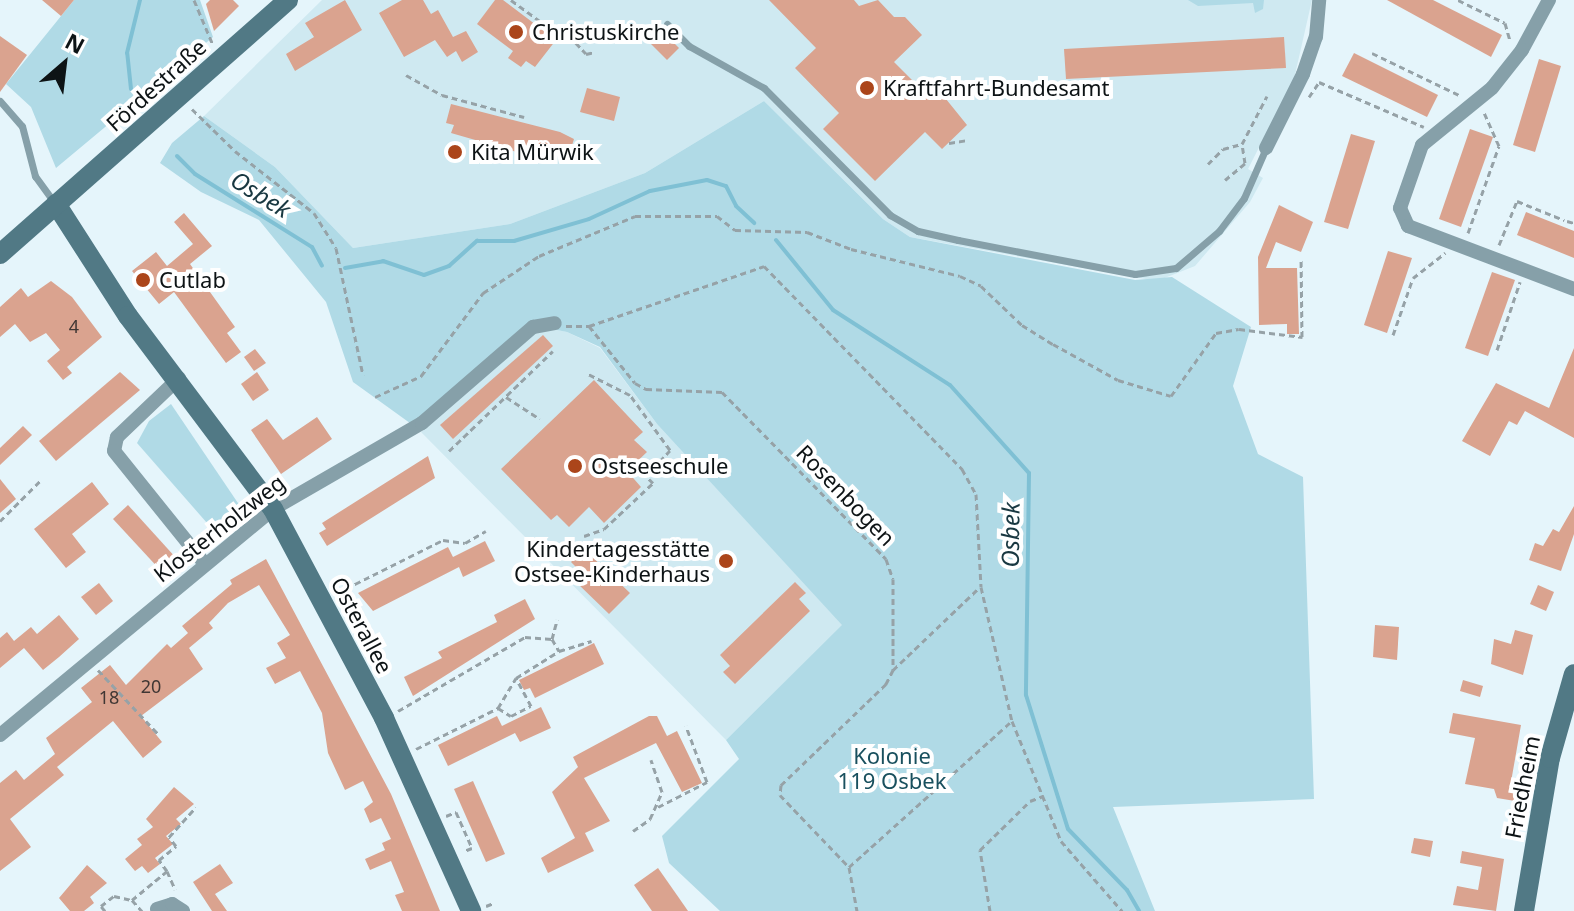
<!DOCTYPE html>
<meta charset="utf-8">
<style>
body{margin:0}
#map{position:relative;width:1574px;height:911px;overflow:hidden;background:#e5f5fb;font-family:"Noto Sans",sans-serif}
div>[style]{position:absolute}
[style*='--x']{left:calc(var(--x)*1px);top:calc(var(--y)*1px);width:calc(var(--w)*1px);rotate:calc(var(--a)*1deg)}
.built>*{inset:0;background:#cfe9f1}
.green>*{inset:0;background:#b0dae6}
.stream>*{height:4px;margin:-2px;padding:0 2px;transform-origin:2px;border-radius:2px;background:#7fc0d4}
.building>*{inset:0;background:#daa38f}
.path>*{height:3px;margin-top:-1.5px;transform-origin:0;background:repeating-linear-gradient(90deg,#96a2a7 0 6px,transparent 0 10px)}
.lane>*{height:7px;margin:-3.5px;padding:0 3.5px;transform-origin:3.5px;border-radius:3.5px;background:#86a0a9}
.street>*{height:14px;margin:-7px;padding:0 7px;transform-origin:7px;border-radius:7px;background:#86a0a9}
.secondary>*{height:20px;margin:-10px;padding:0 10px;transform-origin:10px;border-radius:10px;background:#517985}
.dots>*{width:22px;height:22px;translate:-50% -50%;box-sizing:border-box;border:4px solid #fff;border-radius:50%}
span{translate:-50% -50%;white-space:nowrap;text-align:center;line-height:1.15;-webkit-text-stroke:8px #fff;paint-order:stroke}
.number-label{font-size:18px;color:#403734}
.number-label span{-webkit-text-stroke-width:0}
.poi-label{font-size:22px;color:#0d1315}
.left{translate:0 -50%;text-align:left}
.right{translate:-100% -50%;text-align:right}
.street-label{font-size:22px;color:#0d1315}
.park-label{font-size:22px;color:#19505e}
.water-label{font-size:24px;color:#193841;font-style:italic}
.north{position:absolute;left:24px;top:24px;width:80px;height:80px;-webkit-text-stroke:6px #fff;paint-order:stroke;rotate:28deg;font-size:22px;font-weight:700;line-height:32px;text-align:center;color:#0d1315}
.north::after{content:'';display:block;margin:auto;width:28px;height:36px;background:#0d1315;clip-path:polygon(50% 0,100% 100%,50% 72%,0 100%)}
</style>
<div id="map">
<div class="built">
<div style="clip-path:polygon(322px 0,1312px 0,1294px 79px,1248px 169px,1263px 178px,1250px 202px,1195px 266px,1157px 281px,910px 237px,883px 219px,764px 101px,645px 173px,510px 224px,353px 248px,275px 167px,204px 116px)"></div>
<div style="clip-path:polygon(542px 327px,567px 332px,600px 348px,657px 424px,843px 625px,726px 740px,421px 432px)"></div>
</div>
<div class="green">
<div style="clip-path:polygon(74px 0,200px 0,213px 37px,56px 168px,31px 107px,6px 84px)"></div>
<div style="clip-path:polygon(1188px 0,1264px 0,1263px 9px,1255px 13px,1253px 3px,1198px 6px)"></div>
<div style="clip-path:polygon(764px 101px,883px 219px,910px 237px,1135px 280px,1172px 277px,1251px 327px,1233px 386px,1258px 454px,1303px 477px,1314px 799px,1113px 807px,1155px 911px,720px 911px,669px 863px,662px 836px,739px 759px,726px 740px,842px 625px,657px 424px,600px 347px,567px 332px,542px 327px,421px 431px,353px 382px,326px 302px,259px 220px,201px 192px,160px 163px,172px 143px,204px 116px,275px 167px,353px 248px,510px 224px,645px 173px)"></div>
<div style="clip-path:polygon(171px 404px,242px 509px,214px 531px,137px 443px,149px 421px)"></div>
</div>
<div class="stream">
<div style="--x:131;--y:89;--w:36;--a:-96"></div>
<div style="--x:127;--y:53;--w:55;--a:-76.2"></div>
<div style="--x:177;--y:156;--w:25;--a:45"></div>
<div style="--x:195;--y:174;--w:138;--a:32"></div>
<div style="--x:312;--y:247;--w:21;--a:62"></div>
<div style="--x:776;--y:240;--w:90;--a:50.8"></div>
<div style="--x:833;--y:310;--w:139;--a:32.7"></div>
<div style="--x:950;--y:385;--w:118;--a:48.1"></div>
<div style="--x:1029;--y:473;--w:222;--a:90.8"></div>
<div style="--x:1026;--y:695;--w:140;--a:72.6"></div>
<div style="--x:1068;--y:829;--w:85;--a:46"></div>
<div style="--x:1127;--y:890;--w:24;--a:60"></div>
<div style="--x:345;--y:268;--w:39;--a:-10"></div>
<div style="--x:383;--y:261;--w:43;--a:18.9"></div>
<div style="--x:424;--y:275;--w:27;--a:-20"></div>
<div style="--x:449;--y:266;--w:38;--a:-42"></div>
<div style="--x:477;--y:241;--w:37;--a:0"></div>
<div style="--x:514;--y:241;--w:78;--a:-16.3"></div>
<div style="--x:589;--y:219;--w:67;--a:-24.7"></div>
<div style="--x:650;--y:191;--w:58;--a:-10.9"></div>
<div style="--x:707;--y:180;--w:20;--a:18"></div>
<div style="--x:726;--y:186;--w:22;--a:63"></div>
<div style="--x:736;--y:206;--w:25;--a:43"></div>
</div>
<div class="building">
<div style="clip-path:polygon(42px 0,74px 0,61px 16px)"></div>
<div style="clip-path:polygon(210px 0,233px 0,239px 6px,214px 31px,206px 4px)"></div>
<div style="clip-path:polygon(345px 0,362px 30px,295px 71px,286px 54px,314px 37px,305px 23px)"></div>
<div style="clip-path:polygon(402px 0,423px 0,431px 14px,438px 10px,453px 37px,466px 31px,478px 52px,462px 62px,456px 51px,447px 57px,435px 40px,404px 57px,379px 13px)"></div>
<div style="clip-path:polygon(495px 0,503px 0,556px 40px,535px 67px,526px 61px,521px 67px,508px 58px,513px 51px,477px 24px)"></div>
<div style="clip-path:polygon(769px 0,854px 0,859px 6px,878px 0,894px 17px,905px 17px,922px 35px,894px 62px,919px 87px,929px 78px,967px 125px,942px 149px,925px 132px,875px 181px,823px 129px,839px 113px,795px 68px,816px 48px)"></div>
<div style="clip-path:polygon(1387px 0,1433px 0,1502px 35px,1491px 57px)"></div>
<div style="clip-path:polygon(661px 30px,679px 48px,667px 60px,649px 42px)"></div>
<div style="clip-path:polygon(0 36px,27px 55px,0 92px)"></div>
<div style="clip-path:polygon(1284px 37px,1286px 68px,1066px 79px,1064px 49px)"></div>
<div style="clip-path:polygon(1354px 53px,1438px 95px,1427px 117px,1342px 76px)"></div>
<div style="clip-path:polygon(1539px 59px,1561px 66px,1535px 152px,1513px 145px)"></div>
<div style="clip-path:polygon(587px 88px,620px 97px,614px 121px,580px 112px)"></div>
<div style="clip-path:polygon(451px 104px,560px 132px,574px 139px,568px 158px,554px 153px,551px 162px,451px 133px,454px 125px,446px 123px)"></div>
<div style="clip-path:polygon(1470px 129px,1493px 137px,1461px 227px,1439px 219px)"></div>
<div style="clip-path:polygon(1351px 134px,1375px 141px,1348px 229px,1324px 222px)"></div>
<div style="clip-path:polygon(1279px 205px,1313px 222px,1301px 252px,1276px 242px,1266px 268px,1297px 268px,1299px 334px,1287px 334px,1287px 324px,1259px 325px,1258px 257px)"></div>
<div style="clip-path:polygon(1526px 212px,1574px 231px,1574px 258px,1517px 235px)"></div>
<div style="clip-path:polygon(184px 213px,212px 246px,190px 264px,235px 327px,227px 333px,241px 352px,226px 363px,174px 292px,159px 304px,132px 271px,156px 252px,167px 266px,193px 244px,174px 222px)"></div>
<div style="clip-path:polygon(1388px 251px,1412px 258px,1387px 333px,1364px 325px)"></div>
<div style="clip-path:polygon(1492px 272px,1515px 280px,1488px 356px,1465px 348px)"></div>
<div style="clip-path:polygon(51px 281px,72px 297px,102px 337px,67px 367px,72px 373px,63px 380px,47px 361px,60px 350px,46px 333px,30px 342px,15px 324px,0 337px,0 307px,21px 288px,28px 297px)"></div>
<div style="clip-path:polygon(543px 335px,553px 346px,453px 439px,440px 425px)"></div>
<div style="clip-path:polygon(1574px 348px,1574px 438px,1525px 411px,1517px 425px,1509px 421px,1490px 456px,1462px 441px,1496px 383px,1549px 408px)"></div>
<div style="clip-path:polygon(255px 349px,266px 363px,254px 371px,244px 357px)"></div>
<div style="clip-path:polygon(120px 372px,140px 390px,56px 461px,39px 441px)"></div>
<div style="clip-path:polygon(257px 372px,269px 390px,253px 401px,241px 384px)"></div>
<div style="clip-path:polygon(594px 380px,643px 432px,634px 440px,647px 452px,627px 471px,641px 487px,604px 523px,589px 507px,569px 527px,557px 515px,551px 520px,501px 469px)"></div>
<div style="clip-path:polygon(317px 417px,332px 439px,281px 474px,251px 430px,267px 419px,283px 440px)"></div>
<div style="clip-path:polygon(23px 426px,32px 435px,0 465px,0 448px)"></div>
<div style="clip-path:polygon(428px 456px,435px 478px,327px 546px,319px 533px,326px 529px,322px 523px)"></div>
<div style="clip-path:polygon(0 479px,16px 499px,0 513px)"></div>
<div style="clip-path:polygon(92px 482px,109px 504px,72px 534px,86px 552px,66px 568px,34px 529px)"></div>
<div style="clip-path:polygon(128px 505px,177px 559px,162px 572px,113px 519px)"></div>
<div style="clip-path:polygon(1574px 506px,1574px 534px,1561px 571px,1529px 560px,1535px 543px,1543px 546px,1553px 529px,1559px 532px)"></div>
<div style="clip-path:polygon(485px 541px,495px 561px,463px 577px,459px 567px,373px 611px,358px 593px,448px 547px,453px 557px)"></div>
<div style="clip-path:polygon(584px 549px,630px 593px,609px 614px,576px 582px,583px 574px,571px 562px)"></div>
<div style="clip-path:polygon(266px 559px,391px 794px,440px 911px,402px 911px,395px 895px,404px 892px,391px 861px,370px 870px,365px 859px,385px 850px,382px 843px,391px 839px,381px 818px,370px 823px,364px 809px,373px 802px,363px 781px,345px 790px,328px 753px,322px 713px,300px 671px,275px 684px,266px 668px,286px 658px,277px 643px,290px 635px,259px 585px,228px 603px,209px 623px,213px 628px,189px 648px,203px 669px,141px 716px,162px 742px,143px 758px,113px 721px,57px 767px,64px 775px,10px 819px,31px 847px,0 871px,0 783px,16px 770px,24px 780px,55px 754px,46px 738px,92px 702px,81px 688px,110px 665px,126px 685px,167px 644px,171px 648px,188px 633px,182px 626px,232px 584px,230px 580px)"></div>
<div style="clip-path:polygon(795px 582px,806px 593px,799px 599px,810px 611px,735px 684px,723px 672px,730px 666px,720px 655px)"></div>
<div style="clip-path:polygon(99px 583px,113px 601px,96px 615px,81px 597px)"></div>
<div style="clip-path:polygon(1538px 585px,1554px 592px,1546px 611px,1530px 604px)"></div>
<div style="clip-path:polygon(525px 599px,535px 619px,413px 696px,404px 677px,442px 658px,438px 652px,497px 622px,494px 615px)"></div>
<div style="clip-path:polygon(59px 615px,79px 639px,59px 657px,43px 670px,24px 648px,0 668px,0 638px,7px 632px,14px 641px,31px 627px,37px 634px)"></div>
<div style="clip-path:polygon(1375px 625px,1399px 627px,1397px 660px,1373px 657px)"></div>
<div style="clip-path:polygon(1515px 630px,1533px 635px,1523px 675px,1491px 664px,1494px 639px,1511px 644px)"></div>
<div style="clip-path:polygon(594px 643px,604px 664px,535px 698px,530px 688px,524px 690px,519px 680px)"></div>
<div style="clip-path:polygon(1463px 680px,1483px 686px,1480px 697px,1460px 691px)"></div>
<div style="clip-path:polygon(541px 707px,551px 728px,520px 742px,515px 733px,448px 766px,438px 745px,497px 716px,502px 726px)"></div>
<div style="clip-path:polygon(1453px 713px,1521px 725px,1511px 782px,1518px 783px,1515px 801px,1497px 798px,1494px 789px,1465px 784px,1475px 738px,1449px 733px)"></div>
<div style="clip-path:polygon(649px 716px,657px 716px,667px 736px,677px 731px,702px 783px,682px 792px,656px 743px,584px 778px,610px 821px,585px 833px,594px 851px,548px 873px,541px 858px,575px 838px,552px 792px,578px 767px,573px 757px)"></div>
<div style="clip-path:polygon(473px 781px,505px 854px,486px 862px,454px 789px)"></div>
<div style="clip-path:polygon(174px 787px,194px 804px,176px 819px,181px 824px,166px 836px,173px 844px,155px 858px,160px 864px,148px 873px,142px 866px,135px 871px,125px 859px,142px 845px,137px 839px,153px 827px,146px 819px)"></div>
<div style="clip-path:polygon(1414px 838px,1433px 841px,1430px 857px,1411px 853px)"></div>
<div style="clip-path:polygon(1462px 851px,1504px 859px,1496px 911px,1453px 905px,1457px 886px,1478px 890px,1482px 867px,1460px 863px)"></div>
<div style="clip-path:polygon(220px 864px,233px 883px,215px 894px,227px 911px,212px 911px,193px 882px)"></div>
<div style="clip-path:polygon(87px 865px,107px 883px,90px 897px,94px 903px,84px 911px,70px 911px,59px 898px)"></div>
<div style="clip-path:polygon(658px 868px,679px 898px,688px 911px,652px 911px,634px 885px)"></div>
</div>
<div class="path">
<div style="--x:194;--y:0;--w:49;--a:67.1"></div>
<div style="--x:511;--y:0;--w:41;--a:36"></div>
<div style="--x:544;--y:24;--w:18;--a:13"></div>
<div style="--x:562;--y:28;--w:35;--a:47"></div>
<div style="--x:586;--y:54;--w:9;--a:-13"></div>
<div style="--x:1458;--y:0;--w:52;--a:26.1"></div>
<div style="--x:1505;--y:23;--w:18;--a:74"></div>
<div style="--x:1372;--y:53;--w:97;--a:25.8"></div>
<div style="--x:406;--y:75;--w:41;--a:29.1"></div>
<div style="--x:442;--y:95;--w:85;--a:15"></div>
<div style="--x:1309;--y:97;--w:18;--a:-56"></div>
<div style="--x:1319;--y:82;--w:114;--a:23.2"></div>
<div style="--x:192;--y:109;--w:60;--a:44.3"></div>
<div style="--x:235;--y:151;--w:100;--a:38.1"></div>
<div style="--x:314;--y:213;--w:41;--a:57.8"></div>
<div style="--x:336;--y:248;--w:130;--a:78"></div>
<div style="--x:949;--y:143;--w:20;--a:-9"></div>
<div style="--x:1208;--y:164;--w:21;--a:-45"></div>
<div style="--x:1223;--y:149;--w:20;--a:-15"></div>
<div style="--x:1242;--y:144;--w:54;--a:-62.5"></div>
<div style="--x:1225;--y:180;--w:26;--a:-40"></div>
<div style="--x:1245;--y:163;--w:19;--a:-99"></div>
<div style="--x:1567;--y:221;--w:7;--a:16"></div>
<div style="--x:1468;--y:233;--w:92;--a:-70.4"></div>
<div style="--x:1499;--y:146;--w:36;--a:-114"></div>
<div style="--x:1499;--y:245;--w:48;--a:-67.8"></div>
<div style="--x:1517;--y:201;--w:51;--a:22"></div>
<div style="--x:566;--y:326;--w:23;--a:0"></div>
<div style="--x:589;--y:326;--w:73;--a:51.1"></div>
<div style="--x:635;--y:383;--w:13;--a:29"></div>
<div style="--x:646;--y:389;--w:76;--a:2.3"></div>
<div style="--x:722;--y:392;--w:234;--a:45.5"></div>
<div style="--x:886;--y:559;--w:21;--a:71"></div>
<div style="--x:893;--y:579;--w:91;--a:90"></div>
<div style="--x:893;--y:670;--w:16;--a:117"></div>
<div style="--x:886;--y:684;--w:146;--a:136.1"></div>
<div style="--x:781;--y:785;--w:10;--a:96"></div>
<div style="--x:780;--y:795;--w:100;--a:46.2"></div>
<div style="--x:849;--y:867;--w:45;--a:79.7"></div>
<div style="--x:589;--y:326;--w:185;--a:-18.9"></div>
<div style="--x:764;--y:266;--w:284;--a:45.7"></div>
<div style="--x:962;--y:469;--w:29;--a:61"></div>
<div style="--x:976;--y:494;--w:93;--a:86.9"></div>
<div style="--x:981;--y:587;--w:138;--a:77"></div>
<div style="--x:1012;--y:721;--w:130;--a:67.8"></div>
<div style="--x:1061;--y:841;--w:93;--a:48.9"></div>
<div style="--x:1393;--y:335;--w:60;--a:-70.7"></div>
<div style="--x:1413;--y:278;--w:41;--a:-38"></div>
<div style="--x:1497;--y:350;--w:72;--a:-71.3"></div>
<div style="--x:375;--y:397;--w:51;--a:-24.5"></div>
<div style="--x:421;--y:376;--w:104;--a:-53.2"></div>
<div style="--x:483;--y:293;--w:67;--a:-33.5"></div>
<div style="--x:539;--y:256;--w:104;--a:-22.6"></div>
<div style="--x:635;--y:216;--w:82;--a:0"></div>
<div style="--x:717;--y:216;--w:23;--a:38"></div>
<div style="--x:735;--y:230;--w:72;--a:1.6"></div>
<div style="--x:807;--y:232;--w:47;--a:21.1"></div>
<div style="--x:851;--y:249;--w:112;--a:13.9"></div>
<div style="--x:960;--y:276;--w:23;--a:25"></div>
<div style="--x:981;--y:286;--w:57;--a:43.6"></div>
<div style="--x:1022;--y:325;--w:36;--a:32"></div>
<div style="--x:1053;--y:344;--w:74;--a:29"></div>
<div style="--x:1118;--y:380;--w:55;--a:16.8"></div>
<div style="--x:1171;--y:396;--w:77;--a:-54.5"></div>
<div style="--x:1216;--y:333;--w:23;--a:-10"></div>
<div style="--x:1239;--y:329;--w:64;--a:7.2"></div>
<div style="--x:1302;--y:337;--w:77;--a:-90.7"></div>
<div style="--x:506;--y:397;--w:40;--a:32.9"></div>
<div style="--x:449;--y:451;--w:144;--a:-43.9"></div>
<div style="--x:0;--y:521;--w:59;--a:-45"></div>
<div style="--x:584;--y:536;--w:21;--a:-19"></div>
<div style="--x:604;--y:529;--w:67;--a:-43.2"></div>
<div style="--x:653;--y:483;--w:10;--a:-135"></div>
<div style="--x:646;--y:476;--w:35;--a:-47"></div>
<div style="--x:670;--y:450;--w:68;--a:-126"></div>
<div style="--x:630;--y:395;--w:47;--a:-153.4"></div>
<div style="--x:337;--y:593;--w:119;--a:-26.6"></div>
<div style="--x:443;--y:540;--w:22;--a:8"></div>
<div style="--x:465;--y:543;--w:24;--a:-30"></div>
<div style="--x:552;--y:639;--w:20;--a:-75"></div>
<div style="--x:98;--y:670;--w:88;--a:46.8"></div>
<div style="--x:893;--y:670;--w:120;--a:-43.7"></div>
<div style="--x:498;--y:708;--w:15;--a:32"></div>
<div style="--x:511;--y:716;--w:22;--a:-27"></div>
<div style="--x:531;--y:706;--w:32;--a:-118"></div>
<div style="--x:516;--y:678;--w:51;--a:-32.1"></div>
<div style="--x:559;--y:651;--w:34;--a:-17"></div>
<div style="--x:398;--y:711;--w:147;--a:-30.2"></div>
<div style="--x:525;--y:637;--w:27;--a:4"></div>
<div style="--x:552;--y:639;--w:14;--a:60"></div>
<div style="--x:416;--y:749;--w:92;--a:-26.6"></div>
<div style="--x:498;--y:708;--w:35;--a:-59"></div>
<div style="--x:658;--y:807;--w:55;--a:-27"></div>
<div style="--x:707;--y:782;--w:60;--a:-110.6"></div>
<div style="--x:446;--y:816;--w:11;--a:-22"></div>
<div style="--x:456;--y:812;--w:39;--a:66"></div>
<div style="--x:472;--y:848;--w:9;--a:159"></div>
<div style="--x:633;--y:831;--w:21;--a:-35"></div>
<div style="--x:650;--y:819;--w:30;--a:-66"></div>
<div style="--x:662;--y:792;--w:34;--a:-109"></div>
<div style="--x:849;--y:867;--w:219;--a:-41.9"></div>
<div style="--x:167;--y:871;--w:20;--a:66"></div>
<div style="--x:132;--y:900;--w:45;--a:-39.6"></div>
<div style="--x:167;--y:871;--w:14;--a:-126"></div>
<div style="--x:159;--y:860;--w:22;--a:-39"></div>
<div style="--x:176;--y:846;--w:11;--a:-128"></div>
<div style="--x:169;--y:837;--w:40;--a:-48"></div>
<div style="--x:486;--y:906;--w:9;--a:-21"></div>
<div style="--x:105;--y:911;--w:6;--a:-129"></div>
<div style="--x:101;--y:906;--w:16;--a:-38"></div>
<div style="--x:114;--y:896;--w:18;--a:13"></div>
<div style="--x:132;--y:900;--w:15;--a:48"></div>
<div style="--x:990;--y:911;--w:62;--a:-99.3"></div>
<div style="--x:980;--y:850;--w:70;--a:-44.4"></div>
<div style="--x:1030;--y:801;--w:14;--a:-21"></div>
</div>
<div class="lane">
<div style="--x:667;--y:24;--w:31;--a:45"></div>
<div style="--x:689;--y:46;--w:86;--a:29.2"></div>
<div style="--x:764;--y:88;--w:179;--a:45.2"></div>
<div style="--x:890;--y:215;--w:32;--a:30"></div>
<div style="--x:918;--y:231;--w:41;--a:12.7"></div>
<div style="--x:958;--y:240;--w:180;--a:10.9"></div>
<div style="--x:1135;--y:274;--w:41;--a:-8.3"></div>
<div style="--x:1176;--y:268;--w:57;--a:-40.7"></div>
<div style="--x:1219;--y:231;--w:41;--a:-52.9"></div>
<div style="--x:1244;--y:198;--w:55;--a:-66.3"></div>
<div style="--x:0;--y:101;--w:33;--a:49"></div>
<div style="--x:22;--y:126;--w:52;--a:75.4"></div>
<div style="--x:35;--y:176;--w:32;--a:54"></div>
</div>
<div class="street">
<div style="--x:1549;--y:0;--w:57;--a:118.4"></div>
<div style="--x:1522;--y:50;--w:48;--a:128.3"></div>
<div style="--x:1492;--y:88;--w:90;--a:140.8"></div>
<div style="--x:1422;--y:145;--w:67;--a:109.2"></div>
<div style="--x:1400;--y:208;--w:20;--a:66"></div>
<div style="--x:1408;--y:226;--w:178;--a:20.8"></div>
<div style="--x:1266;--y:148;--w:83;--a:-63.4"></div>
<div style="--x:1303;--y:74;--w:39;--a:-71"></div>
<div style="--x:1316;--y:37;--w:37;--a:-85"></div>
<div style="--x:179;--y:378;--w:86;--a:136.4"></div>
<div style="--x:117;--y:437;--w:14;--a:102"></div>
<div style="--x:114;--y:451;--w:144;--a:51.2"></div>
<div style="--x:0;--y:735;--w:354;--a:-39.6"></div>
<div style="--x:273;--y:509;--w:172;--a:-30"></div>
<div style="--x:422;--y:423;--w:147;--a:-40.9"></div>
<div style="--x:533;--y:327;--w:22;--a:-10"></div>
<div style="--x:157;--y:909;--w:16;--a:-18"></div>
<div style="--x:172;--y:904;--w:13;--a:32"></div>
</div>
<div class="secondary">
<div style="--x:56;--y:204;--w:133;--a:57.3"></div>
<div style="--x:128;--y:316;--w:241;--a:53.1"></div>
<div style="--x:273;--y:509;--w:237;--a:62"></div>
<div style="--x:384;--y:718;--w:212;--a:65.7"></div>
<div style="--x:0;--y:254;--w:384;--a:-41.4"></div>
<div style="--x:1524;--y:911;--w:155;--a:-80.4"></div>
<div style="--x:1550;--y:758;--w:87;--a:-74.1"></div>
</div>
<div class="dots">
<div style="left:516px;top:32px;background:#ab451a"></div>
<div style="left:867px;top:88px;background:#ab451a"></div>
<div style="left:455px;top:152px;background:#ab451a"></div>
<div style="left:143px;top:280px;background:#ab451a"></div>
<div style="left:575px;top:466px;background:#ab451a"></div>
<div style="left:726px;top:561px;background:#ab451a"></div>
</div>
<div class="number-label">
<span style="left:74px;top:326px">4</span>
<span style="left:151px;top:686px">20</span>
<span style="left:109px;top:697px">18</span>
</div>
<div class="poi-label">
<span class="left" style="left:532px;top:32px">Christuskirche</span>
<span class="left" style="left:883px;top:88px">Kraftfahrt-Bundesamt</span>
<span class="left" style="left:471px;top:152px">Kita Mürwik</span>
<span class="left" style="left:159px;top:280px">Cutlab</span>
<span class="left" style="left:591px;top:466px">Ostseeschule</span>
<span class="right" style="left:710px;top:561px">Kindertagesstätte<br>Ostsee-Kinderhaus</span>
</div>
<div class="street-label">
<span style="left:156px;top:85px;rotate:-42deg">Fördestraße</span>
<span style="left:846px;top:495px;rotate:46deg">Rosenbogen</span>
<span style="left:219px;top:528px;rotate:-38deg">Klosterholzweg</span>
<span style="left:362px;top:625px;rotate:62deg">Osterallee</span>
<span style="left:1522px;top:787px;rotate:-79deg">Friedheim</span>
</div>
<div class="park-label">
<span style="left:892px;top:768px">Kolonie<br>119 Osbek</span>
</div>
<div class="water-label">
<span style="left:261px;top:194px;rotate:32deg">Osbek</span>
<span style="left:1010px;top:535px;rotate:-89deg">Osbek</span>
</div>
<div class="north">N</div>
</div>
